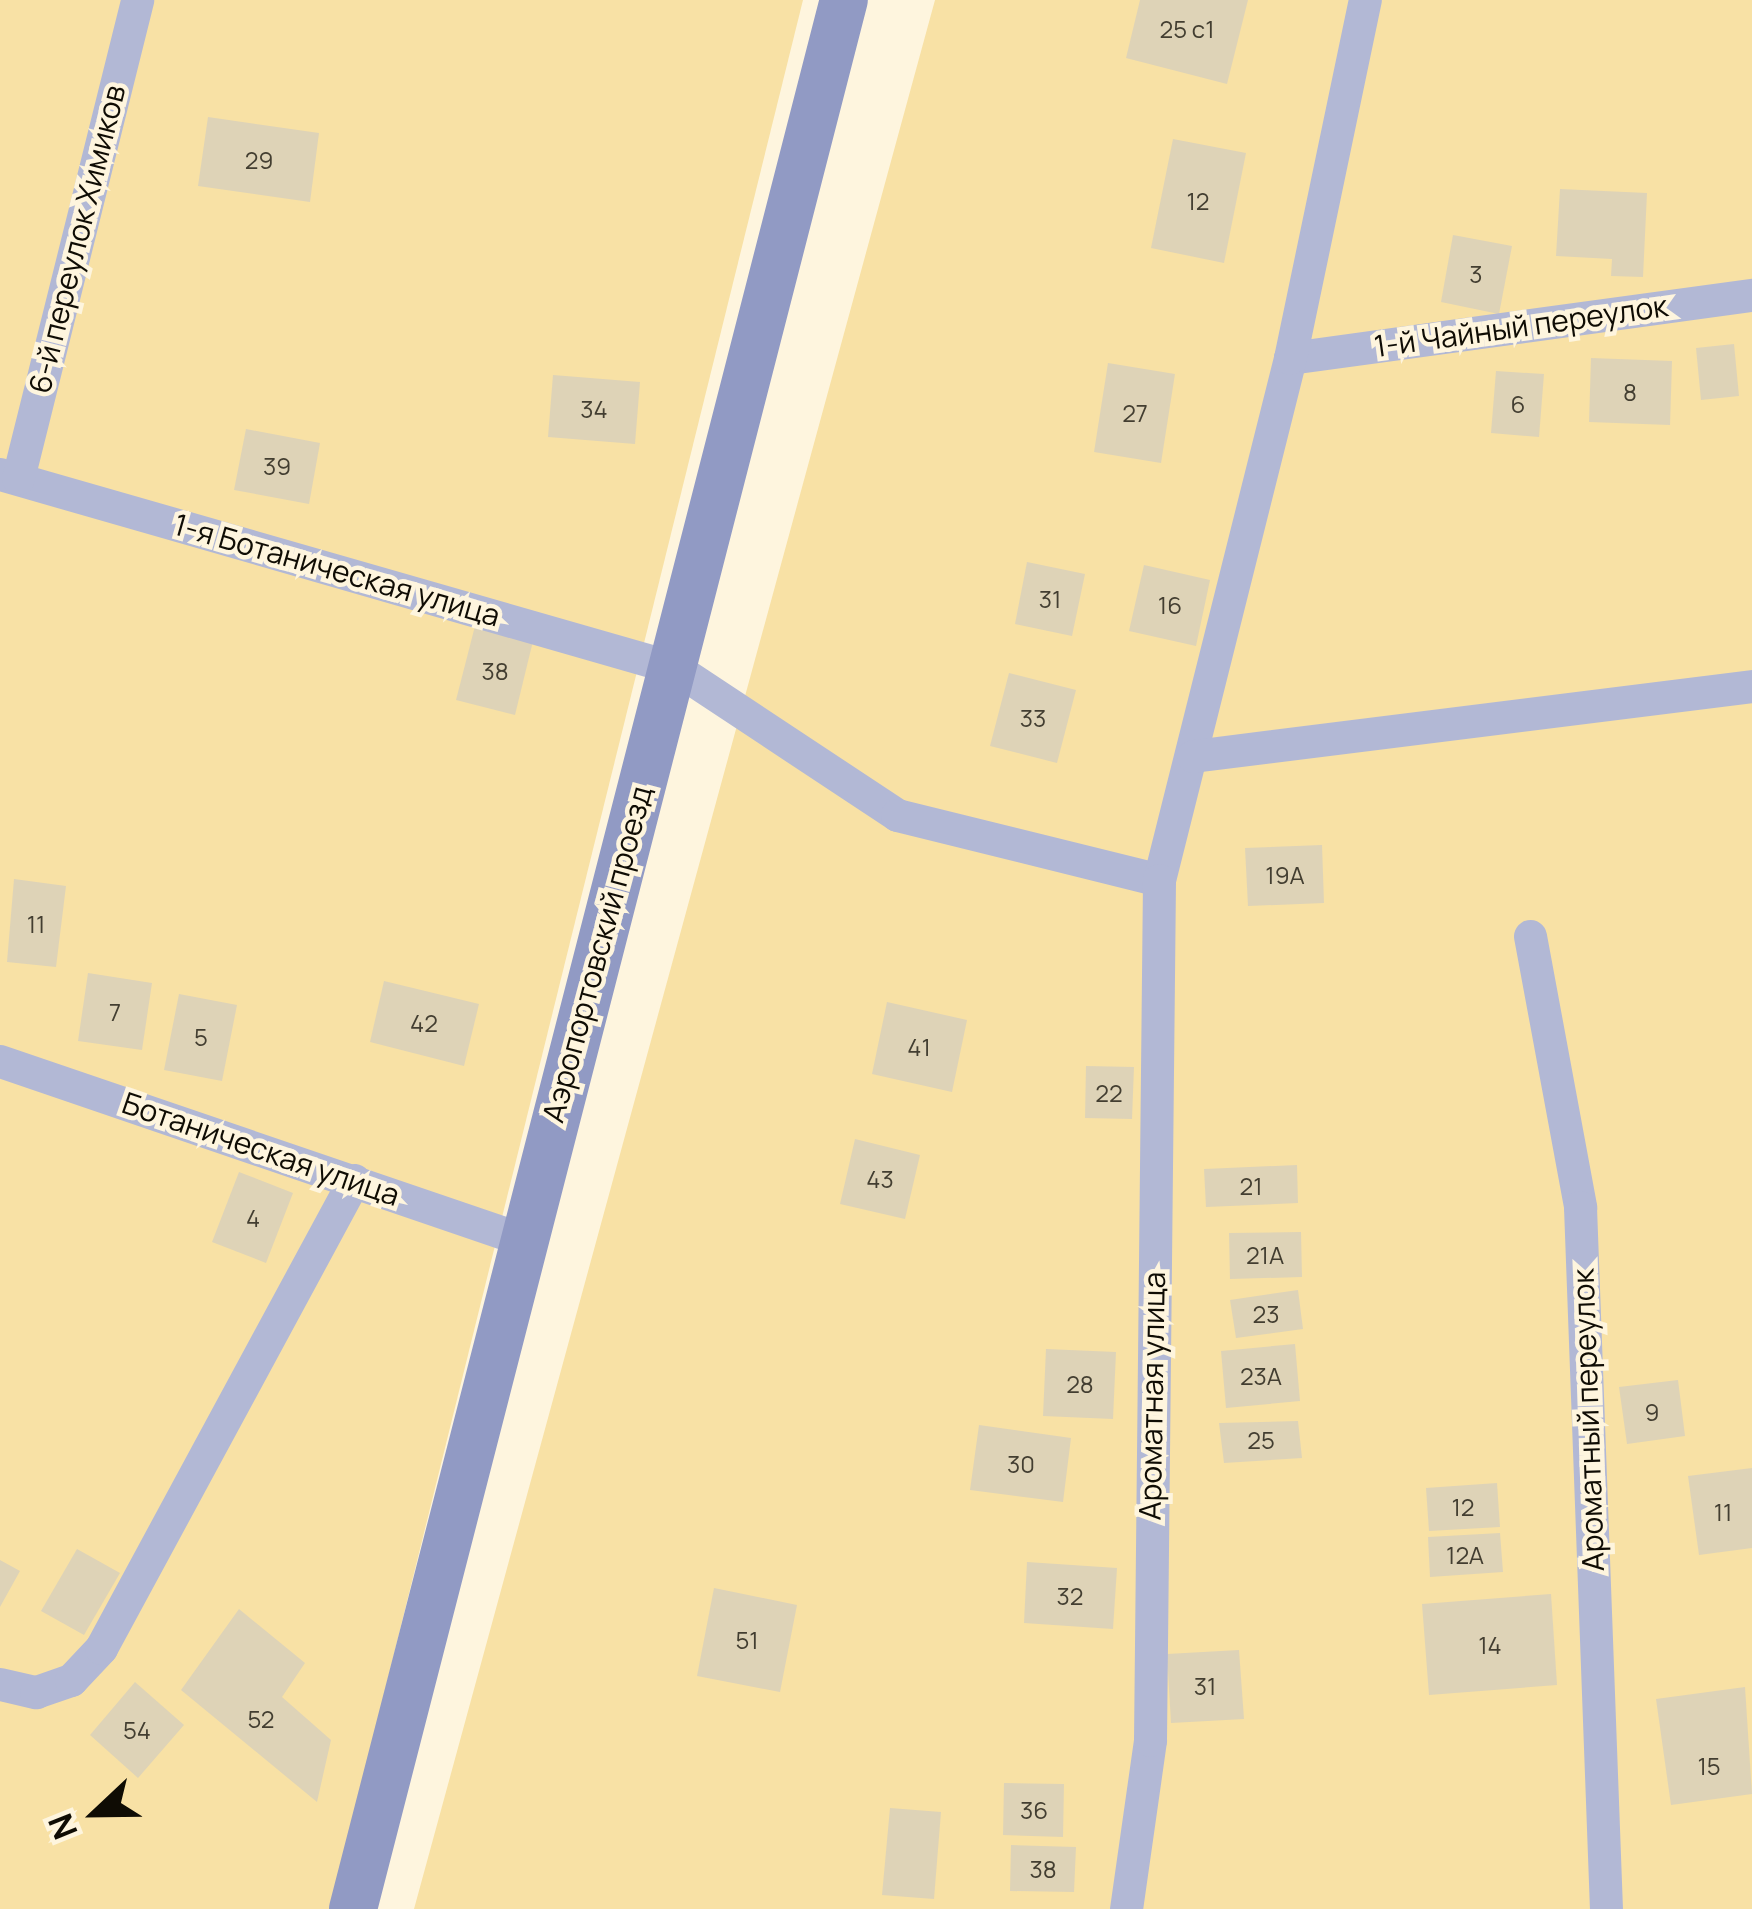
<!DOCTYPE html>
<meta charset="utf-8">
<style>
body{margin:0}
#map{position:relative;width:1752px;height:1909px;overflow:hidden;background:#fef5de;font-family:Manrope,sans-serif}
div>[style]{position:absolute}
[style*='--x']{left:calc(var(--x)*1px);top:calc(var(--y)*1px);width:calc(var(--w)*1px);rotate:calc(var(--a)*1deg)}
.green>*{inset:0;background:#f8e1a5}
.building>*{inset:0;background:#ded3b7}
.street>*{height:33px;margin:-16.5px;padding:0 16.5px;transform-origin:16.5px;border-radius:16.5px;background:#b2b8d5}
.secondary>*{height:48px;margin:-24px;padding:0 24px;transform-origin:24px;border-radius:24px;background:#919ac4}
span{translate:-50% -50%;white-space:nowrap;text-align:center;line-height:1.15;-webkit-text-stroke:9px #fef5de;paint-order:stroke}
.number-label{font-size:24px;color:#433e31}
.number-label span{-webkit-text-stroke-width:0}
.street-label{font-size:30px;color:#0f0c04}
.north{position:absolute;left:36px;top:1753px;width:120px;height:120px;-webkit-text-stroke:9px #fef5de;paint-order:stroke;rotate:248deg;font-size:33px;font-weight:700;line-height:48px;text-align:center;color:#0f0c04}
.north::after{content:'';display:block;margin:auto;width:42px;height:54px;background:#0f0c04;clip-path:polygon(50% 0,100% 100%,50% 72%,0 100%)}
</style>
<div id="map">
<div class="green">
<div style="clip-path:polygon(0 0,803px 0,331px 1909px,0 1909px)"></div>
<div style="clip-path:polygon(935px 0,1752px 0,1752px 1909px,414px 1909px)"></div>
</div>
<div class="building">
<div style="clip-path:polygon(1140px 0,1248px 0,1227px 84px,1126px 58px)"></div>
<div style="clip-path:polygon(208px 117px,319px 133px,310px 202px,198px 186px)"></div>
<div style="clip-path:polygon(1173px 139px,1246px 153px,1224px 263px,1151px 248px)"></div>
<div style="clip-path:polygon(1560px 189px,1647px 193px,1643px 277px,1611px 276px,1612px 259px,1556px 256px)"></div>
<div style="clip-path:polygon(1453px 235px,1512px 246px,1499px 314px,1441px 302px)"></div>
<div style="clip-path:polygon(1734px 344px,1739px 396px,1701px 400px,1696px 348px)"></div>
<div style="clip-path:polygon(1591px 358px,1672px 361px,1670px 425px,1589px 422px)"></div>
<div style="clip-path:polygon(1108px 363px,1175px 374px,1161px 463px,1094px 452px)"></div>
<div style="clip-path:polygon(1496px 371px,1544px 374px,1539px 437px,1491px 433px)"></div>
<div style="clip-path:polygon(553px 375px,640px 382px,635px 444px,548px 437px)"></div>
<div style="clip-path:polygon(246px 429px,320px 443px,309px 504px,234px 490px)"></div>
<div style="clip-path:polygon(1027px 562px,1085px 574px,1072px 636px,1015px 624px)"></div>
<div style="clip-path:polygon(1144px 565px,1210px 580px,1196px 646px,1129px 631px)"></div>
<div style="clip-path:polygon(475px 626px,533px 641px,515px 715px,456px 700px)"></div>
<div style="clip-path:polygon(1009px 673px,1076px 690px,1057px 763px,990px 746px)"></div>
<div style="clip-path:polygon(1322px 845px,1324px 903px,1248px 906px,1245px 848px)"></div>
<div style="clip-path:polygon(14px 879px,66px 886px,56px 967px,7px 962px)"></div>
<div style="clip-path:polygon(88px 973px,152px 983px,142px 1050px,78px 1041px)"></div>
<div style="clip-path:polygon(384px 981px,479px 1004px,464px 1066px,370px 1042px)"></div>
<div style="clip-path:polygon(179px 994px,237px 1005px,222px 1081px,164px 1070px)"></div>
<div style="clip-path:polygon(887px 1002px,967px 1020px,952px 1092px,872px 1074px)"></div>
<div style="clip-path:polygon(1086px 1066px,1134px 1067px,1132px 1119px,1085px 1118px)"></div>
<div style="clip-path:polygon(855px 1139px,920px 1155px,905px 1219px,840px 1204px)"></div>
<div style="clip-path:polygon(1297px 1165px,1298px 1203px,1206px 1207px,1204px 1169px)"></div>
<div style="clip-path:polygon(239px 1172px,293px 1193px,266px 1263px,212px 1242px)"></div>
<div style="clip-path:polygon(1301px 1232px,1302px 1277px,1230px 1279px,1229px 1233px)"></div>
<div style="clip-path:polygon(1298px 1290px,1303px 1329px,1236px 1338px,1230px 1300px)"></div>
<div style="clip-path:polygon(1295px 1344px,1300px 1401px,1226px 1408px,1221px 1351px)"></div>
<div style="clip-path:polygon(1046px 1349px,1116px 1352px,1113px 1419px,1043px 1416px)"></div>
<div style="clip-path:polygon(1678px 1380px,1685px 1436px,1627px 1444px,1619px 1387px)"></div>
<div style="clip-path:polygon(1298px 1421px,1302px 1458px,1224px 1463px,1219px 1423px)"></div>
<div style="clip-path:polygon(979px 1425px,1071px 1438px,1063px 1502px,970px 1490px)"></div>
<div style="clip-path:polygon(1752px 1468px,1752px 1548px,1699px 1555px,1688px 1476px)"></div>
<div style="clip-path:polygon(1497px 1483px,1500px 1527px,1429px 1531px,1426px 1488px)"></div>
<div style="clip-path:polygon(1500px 1533px,1503px 1572px,1430px 1577px,1428px 1537px)"></div>
<div style="clip-path:polygon(77px 1549px,120px 1573px,84px 1635px,41px 1611px)"></div>
<div style="clip-path:polygon(0 1560px,20px 1571px,0 1607px)"></div>
<div style="clip-path:polygon(1027px 1562px,1117px 1568px,1113px 1629px,1024px 1623px)"></div>
<div style="clip-path:polygon(714px 1588px,797px 1605px,780px 1692px,697px 1676px)"></div>
<div style="clip-path:polygon(1551px 1594px,1557px 1685px,1429px 1695px,1422px 1604px)"></div>
<div style="clip-path:polygon(239px 1609px,305px 1663px,282px 1697px,331px 1740px,317px 1802px,181px 1690px)"></div>
<div style="clip-path:polygon(1239px 1650px,1244px 1719px,1171px 1723px,1167px 1654px)"></div>
<div style="clip-path:polygon(135px 1682px,184px 1725px,138px 1778px,90px 1735px)"></div>
<div style="clip-path:polygon(1745px 1687px,1752px 1794px,1671px 1805px,1656px 1699px)"></div>
<div style="clip-path:polygon(1004px 1783px,1064px 1784px,1063px 1837px,1003px 1835px)"></div>
<div style="clip-path:polygon(890px 1808px,941px 1812px,934px 1899px,882px 1895px)"></div>
<div style="clip-path:polygon(1011px 1845px,1076px 1847px,1074px 1892px,1010px 1891px)"></div>
</div>
<div class="street">
<div style="--x:1290;--y:358;--w:466;--a:-7.8"></div>
<div style="--x:0;--y:474;--w:702;--a:16.04"></div>
<div style="--x:675;--y:668;--w:266;--a:33.5"></div>
<div style="--x:897;--y:815;--w:270;--a:13.9"></div>
<div style="--x:1159;--y:880;--w:538;--a:-75.91"></div>
<div style="--x:1290;--y:358;--w:366;--a:-78.2"></div>
<div style="--x:18;--y:478;--w:493;--a:-76"></div>
<div style="--x:1193;--y:756;--w:563;--a:-7.14"></div>
<div style="--x:1530;--y:936;--w:276;--a:79.5"></div>
<div style="--x:1580;--y:1207;--w:702;--a:87.88"></div>
<div style="--x:0;--y:1061;--w:551;--a:18.86"></div>
<div style="--x:0;--y:1684;--w:37;--a:13"></div>
<div style="--x:36;--y:1692;--w:37;--a:-19"></div>
<div style="--x:71;--y:1680;--w:44;--a:-46.8"></div>
<div style="--x:101;--y:1648;--w:532;--a:-61.6"></div>
<div style="--x:1126;--y:1909;--w:171;--a:-81.9"></div>
<div style="--x:1150;--y:1740;--w:860;--a:-89.4"></div>
</div>
<div class="secondary">
<div style="--x:353;--y:1909;--w:1971;--a:-75.58"></div>
</div>
<div class="number-label">
<span style="left:1187px;top:29px">25 с1</span>
<span style="left:259px;top:160px">29</span>
<span style="left:1198px;top:201px">12</span>
<span style="left:1476px;top:274px">3</span>
<span style="left:1630px;top:392px">8</span>
<span style="left:1518px;top:404px">6</span>
<span style="left:594px;top:409px">34</span>
<span style="left:1135px;top:413px">27</span>
<span style="left:277px;top:466px">39</span>
<span style="left:1050px;top:599px">31</span>
<span style="left:1170px;top:605px">16</span>
<span style="left:495px;top:671px">38</span>
<span style="left:1033px;top:718px">33</span>
<span style="left:1285px;top:875px">19А</span>
<span style="left:36px;top:924px">11</span>
<span style="left:115px;top:1012px">7</span>
<span style="left:424px;top:1023px">42</span>
<span style="left:201px;top:1037px">5</span>
<span style="left:919px;top:1047px">41</span>
<span style="left:1109px;top:1093px">22</span>
<span style="left:880px;top:1179px">43</span>
<span style="left:1251px;top:1186px">21</span>
<span style="left:253px;top:1218px">4</span>
<span style="left:1265px;top:1255px">21А</span>
<span style="left:1266px;top:1314px">23</span>
<span style="left:1261px;top:1376px">23А</span>
<span style="left:1080px;top:1384px">28</span>
<span style="left:1652px;top:1412px">9</span>
<span style="left:1261px;top:1440px">25</span>
<span style="left:1021px;top:1464px">30</span>
<span style="left:1463px;top:1507px">12</span>
<span style="left:1723px;top:1512px">11</span>
<span style="left:1465px;top:1555px">12А</span>
<span style="left:1070px;top:1596px">32</span>
<span style="left:747px;top:1640px">51</span>
<span style="left:1490px;top:1645px">14</span>
<span style="left:1205px;top:1686px">31</span>
<span style="left:261px;top:1719px">52</span>
<span style="left:137px;top:1730px">54</span>
<span style="left:1709px;top:1766px">15</span>
<span style="left:1034px;top:1810px">36</span>
<span style="left:1043px;top:1869px">38</span>
</div>
<div class="street-label">
<span style="left:77px;top:239px;rotate:-76deg">6-й переулок Химиков</span>
<span style="left:1521px;top:326px;rotate:-8deg">1-й Чайный переулок</span>
<span style="left:337px;top:570px;rotate:16deg">1-я Ботаническая улица</span>
<span style="left:597px;top:954px;rotate:-75deg">Аэропортовский проезд</span>
<span style="left:261px;top:1149px;rotate:19deg">Ботаническая улица</span>
<span style="left:1152px;top:1396px;rotate:-89deg">Ароматная улица</span>
<span style="left:1588px;top:1420px;rotate:-92deg">Ароматный переулок</span>
</div>
<div class="north">N</div>
</div>
